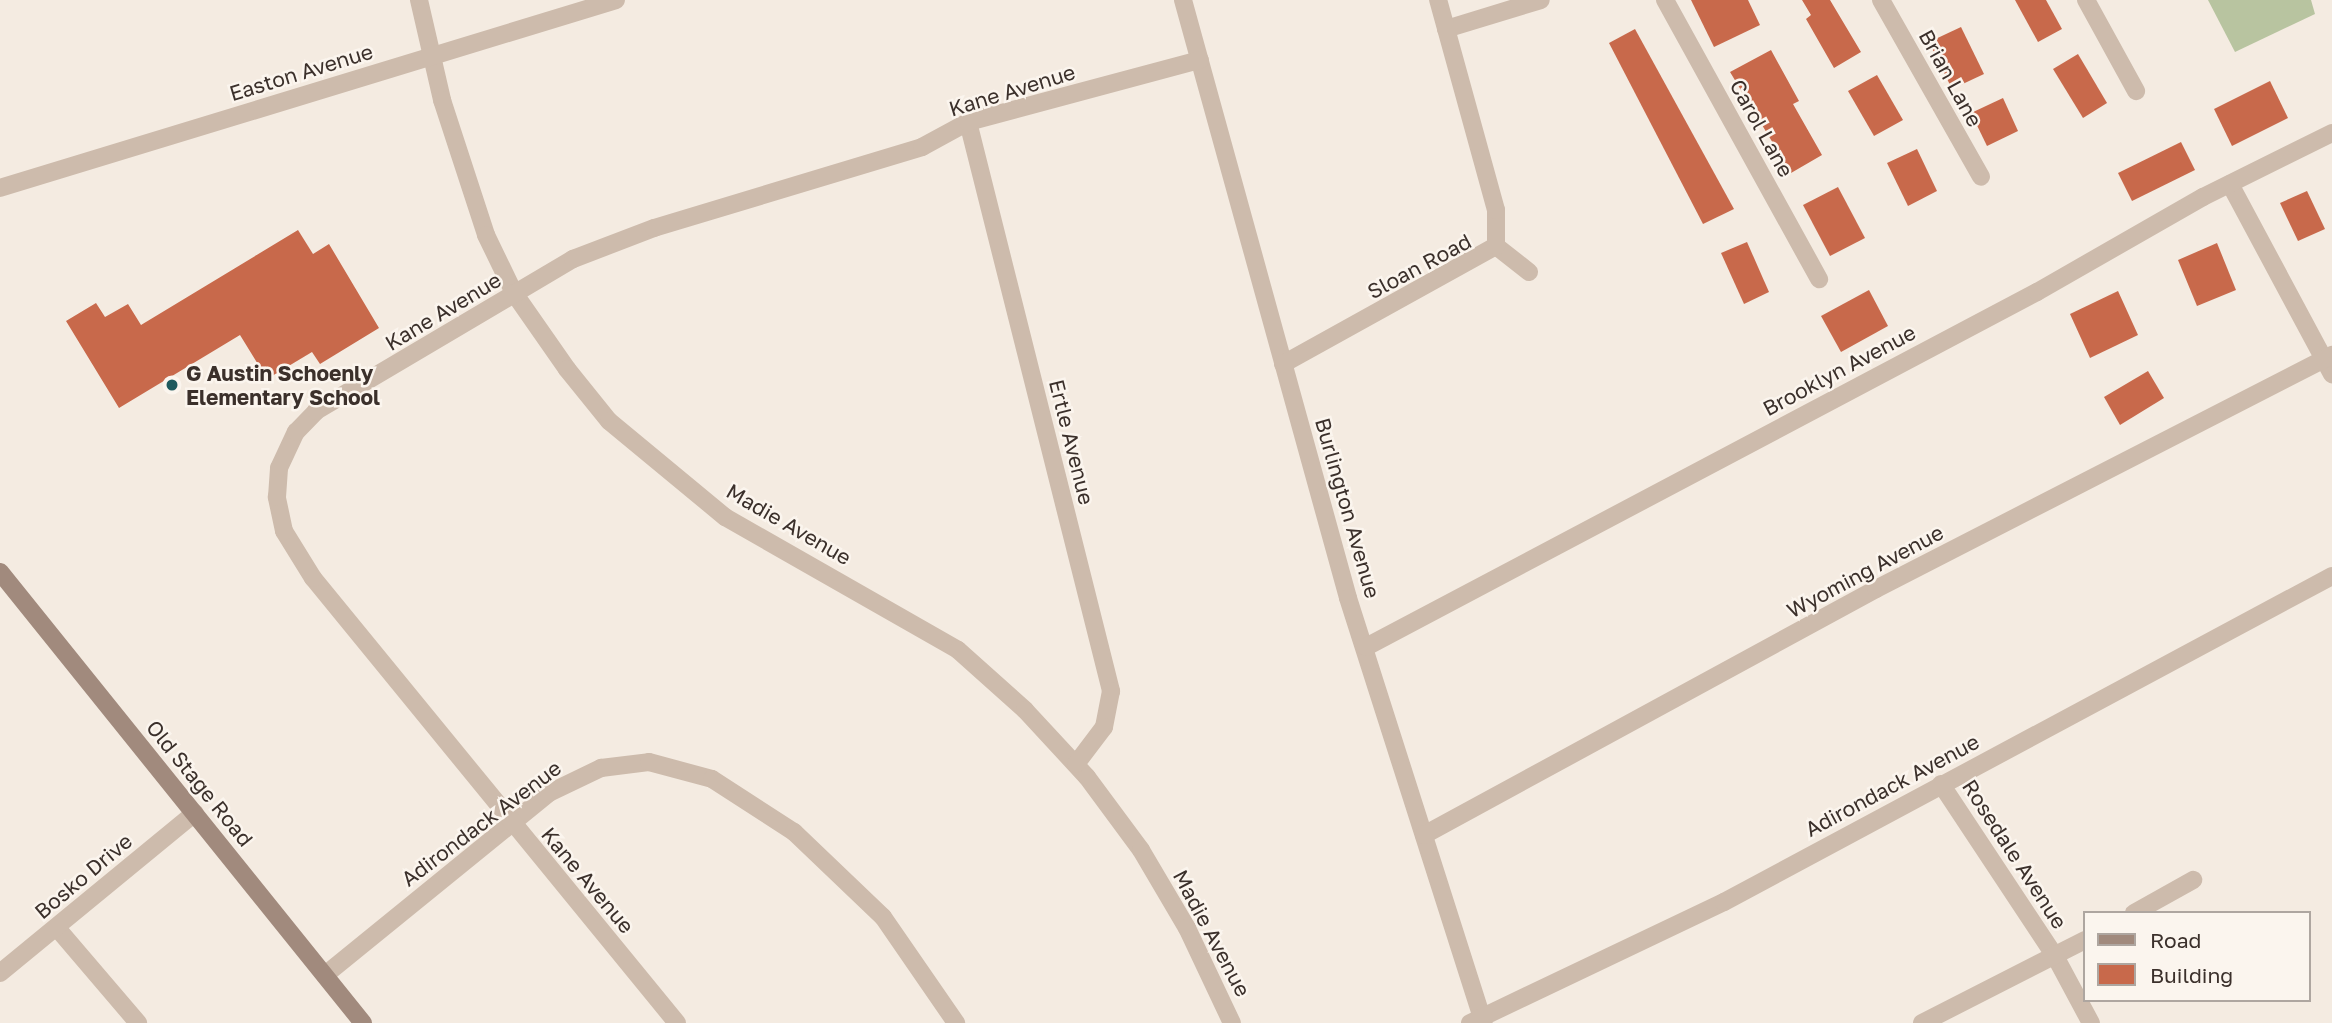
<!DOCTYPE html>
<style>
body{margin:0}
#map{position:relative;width:2332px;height:1023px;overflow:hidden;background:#f4ebe1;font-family:"Golos Text",sans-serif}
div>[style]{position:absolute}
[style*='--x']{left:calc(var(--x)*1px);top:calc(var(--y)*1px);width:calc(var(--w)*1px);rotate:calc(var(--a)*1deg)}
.green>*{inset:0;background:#b8c4a0}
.building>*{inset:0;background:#c8694b}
.street>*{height:18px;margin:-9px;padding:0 9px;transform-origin:9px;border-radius:9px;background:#cdbbac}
.secondary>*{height:18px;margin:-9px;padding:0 9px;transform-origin:9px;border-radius:9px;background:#a18a7d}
.dots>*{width:19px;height:19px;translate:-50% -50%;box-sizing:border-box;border:4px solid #fbf5ee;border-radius:50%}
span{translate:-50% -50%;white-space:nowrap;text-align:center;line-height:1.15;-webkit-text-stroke:5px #fbf5ee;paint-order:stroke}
.street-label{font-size:21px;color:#3b302b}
.poi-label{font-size:21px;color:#3b302b;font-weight:700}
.left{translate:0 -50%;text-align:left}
.legend{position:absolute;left:2083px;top:911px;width:228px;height:91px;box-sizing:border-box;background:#fbf5ee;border:2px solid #aea6a0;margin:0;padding:9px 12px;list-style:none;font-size:21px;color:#3b302b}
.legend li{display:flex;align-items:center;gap:14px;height:35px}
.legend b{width:35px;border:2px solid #aea6a0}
</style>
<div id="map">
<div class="green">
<div style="clip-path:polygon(2208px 0,2311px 0,2315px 14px,2235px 52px)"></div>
</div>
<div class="building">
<div style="clip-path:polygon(1691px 0,1748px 0,1760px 25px,1714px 47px)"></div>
<div style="clip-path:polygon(1802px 0,1830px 0,1861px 52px,1834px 68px,1806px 19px,1811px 15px)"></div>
<div style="clip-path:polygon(2015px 0,2046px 0,2062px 29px,2038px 42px)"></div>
<div style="clip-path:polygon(1961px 27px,1984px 74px,1952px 89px,1929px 42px)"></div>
<div style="clip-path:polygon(1635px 29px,1734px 209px,1703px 224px,1609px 43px)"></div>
<div style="clip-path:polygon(1771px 50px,1799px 101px,1793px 104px,1822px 155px,1791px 173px,1730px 72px)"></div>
<div style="clip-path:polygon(2078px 54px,2107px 103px,2083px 118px,2053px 69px)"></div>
<div style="clip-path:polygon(1877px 75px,1903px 120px,1874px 136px,1848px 91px)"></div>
<div style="clip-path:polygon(2270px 81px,2288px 118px,2232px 146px,2214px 109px)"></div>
<div style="clip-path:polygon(2003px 98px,2018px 131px,1987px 146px,1971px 113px)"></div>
<div style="clip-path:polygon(2181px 142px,2195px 170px,2132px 201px,2118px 173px)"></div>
<div style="clip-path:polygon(1917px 149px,1937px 191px,1908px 206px,1887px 163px)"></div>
<div style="clip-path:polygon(1838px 187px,1865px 238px,1830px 256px,1803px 205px)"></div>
<div style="clip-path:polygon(2307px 191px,2325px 229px,2298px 241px,2280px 203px)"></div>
<div style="clip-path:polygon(298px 230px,313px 254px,329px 244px,379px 328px,320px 364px,312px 352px,267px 379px,240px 335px,119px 408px,66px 321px,96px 303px,105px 317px,128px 304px,141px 325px)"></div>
<div style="clip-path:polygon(1747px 242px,1769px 292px,1744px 304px,1721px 253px)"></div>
<div style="clip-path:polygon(2217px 243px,2236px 290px,2197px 306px,2178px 260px)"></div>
<div style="clip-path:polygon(1869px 290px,1888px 326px,1841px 352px,1821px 316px)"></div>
<div style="clip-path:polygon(2118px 291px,2138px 335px,2090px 358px,2070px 314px)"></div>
<div style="clip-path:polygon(2148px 371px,2164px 398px,2120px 425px,2104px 397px)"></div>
</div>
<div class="street">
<div style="--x:419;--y:0;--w:103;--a:77"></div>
<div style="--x:442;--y:100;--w:142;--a:71.9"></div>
<div style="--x:486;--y:235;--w:64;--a:64.2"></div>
<div style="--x:514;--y:293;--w:93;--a:55.1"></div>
<div style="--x:567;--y:369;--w:67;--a:51.1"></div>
<div style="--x:609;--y:421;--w:151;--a:39.6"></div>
<div style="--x:725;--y:517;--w:268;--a:29.7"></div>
<div style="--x:958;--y:650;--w:90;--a:41.8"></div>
<div style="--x:1025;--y:710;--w:91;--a:47.2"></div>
<div style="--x:1087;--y:777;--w:91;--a:53.5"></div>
<div style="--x:1141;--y:850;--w:91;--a:59.5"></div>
<div style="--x:1187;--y:928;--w:105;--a:64.7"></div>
<div style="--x:1183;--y:0;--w:620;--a:74.57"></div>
<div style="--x:1348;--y:598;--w:446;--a:72.3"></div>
<div style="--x:1665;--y:0;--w:319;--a:61.1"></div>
<div style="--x:1881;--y:0;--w:203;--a:60.5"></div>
<div style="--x:2086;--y:0;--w:104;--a:61.2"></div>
<div style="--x:1446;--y:29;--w:99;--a:-17"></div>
<div style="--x:968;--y:122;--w:587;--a:75.89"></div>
<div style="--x:1111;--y:691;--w:37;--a:101"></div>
<div style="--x:1104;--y:727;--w:46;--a:127.1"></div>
<div style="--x:2230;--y:184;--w:216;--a:61.8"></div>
<div style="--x:0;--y:188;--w:644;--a:-16.97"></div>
<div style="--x:1496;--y:246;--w:42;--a:38.2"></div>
<div style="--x:1283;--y:364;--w:244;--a:-29"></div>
<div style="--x:1496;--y:246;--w:36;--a:-90"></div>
<div style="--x:1496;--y:210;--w:218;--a:-105.4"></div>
<div style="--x:1366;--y:647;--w:759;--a:-27.88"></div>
<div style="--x:2037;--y:292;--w:191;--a:-29.8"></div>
<div style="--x:2203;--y:197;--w:144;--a:-26.4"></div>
<div style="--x:1941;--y:784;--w:206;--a:56.5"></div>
<div style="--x:2055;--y:956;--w:76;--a:61.8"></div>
<div style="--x:1424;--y:835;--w:515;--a:-28.56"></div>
<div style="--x:1876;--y:589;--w:513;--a:-27.16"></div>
<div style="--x:2134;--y:913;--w:68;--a:-29.2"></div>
<div style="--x:57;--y:928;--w:125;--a:49.5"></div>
<div style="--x:0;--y:973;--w:252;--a:-39.4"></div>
<div style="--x:325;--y:975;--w:289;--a:-39.1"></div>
<div style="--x:549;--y:793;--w:58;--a:-25.7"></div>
<div style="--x:601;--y:768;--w:48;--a:-7.1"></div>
<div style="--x:649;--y:762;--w:65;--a:15.1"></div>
<div style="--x:712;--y:779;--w:98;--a:32.9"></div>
<div style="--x:794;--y:832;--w:123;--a:43.7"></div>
<div style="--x:883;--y:917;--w:129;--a:55.4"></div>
<div style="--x:677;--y:1023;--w:575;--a:-129.28"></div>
<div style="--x:313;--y:578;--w:55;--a:-121.7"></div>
<div style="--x:284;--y:531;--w:35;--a:-102"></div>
<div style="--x:277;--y:497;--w:29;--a:-86"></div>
<div style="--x:279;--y:468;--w:40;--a:-65"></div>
<div style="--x:296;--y:432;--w:29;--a:-46"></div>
<div style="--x:316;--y:411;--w:299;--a:-30.6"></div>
<div style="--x:573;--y:259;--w:87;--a:-20.9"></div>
<div style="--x:654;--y:228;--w:280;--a:-16.8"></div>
<div style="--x:922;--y:147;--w:52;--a:-28.5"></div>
<div style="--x:968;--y:122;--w:240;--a:-15"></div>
<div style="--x:1470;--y:1023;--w:281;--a:-25.5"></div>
<div style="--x:1724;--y:902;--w:690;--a:-28.2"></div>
<div style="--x:1922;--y:1023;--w:183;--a:-27"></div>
</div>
<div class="secondary">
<div style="--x:0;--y:572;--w:579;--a:51.17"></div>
</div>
<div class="dots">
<div style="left:172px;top:385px;background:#1f5a5e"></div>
</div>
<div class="street-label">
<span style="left:301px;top:72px;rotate:-17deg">Easton Avenue</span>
<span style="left:1951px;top:78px;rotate:61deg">Brian Lane</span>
<span style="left:1012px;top:90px;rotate:-17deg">Kane Avenue</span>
<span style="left:1762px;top:128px;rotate:61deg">Carol Lane</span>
<span style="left:1419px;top:266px;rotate:-28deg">Sloan Road</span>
<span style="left:443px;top:311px;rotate:-31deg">Kane Avenue</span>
<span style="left:1839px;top:370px;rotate:-28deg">Brooklyn Avenue</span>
<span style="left:1072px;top:442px;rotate:76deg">Ertle Avenue</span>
<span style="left:1348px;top:508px;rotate:74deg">Burlington Avenue</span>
<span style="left:789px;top:524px;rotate:30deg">Madie Avenue</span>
<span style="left:1865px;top:571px;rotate:-28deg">Wyoming Avenue</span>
<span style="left:200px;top:783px;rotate:51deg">Old Stage Road</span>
<span style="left:1892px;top:785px;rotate:-28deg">Adirondack Avenue</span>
<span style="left:481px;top:823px;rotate:-37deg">Adirondack Avenue</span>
<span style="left:2015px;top:854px;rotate:57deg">Rosedale Avenue</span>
<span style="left:83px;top:876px;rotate:-40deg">Bosko Drive</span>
<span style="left:588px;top:880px;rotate:50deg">Kane Avenue</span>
<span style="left:1212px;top:933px;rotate:62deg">Madie Avenue</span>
</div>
<div class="poi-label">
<span class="left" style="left:186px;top:385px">G Austin Schoenly<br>Elementary School</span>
</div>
<ul class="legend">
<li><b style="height:9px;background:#a18a7d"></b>Road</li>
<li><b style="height:19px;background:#c8694b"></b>Building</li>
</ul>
</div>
